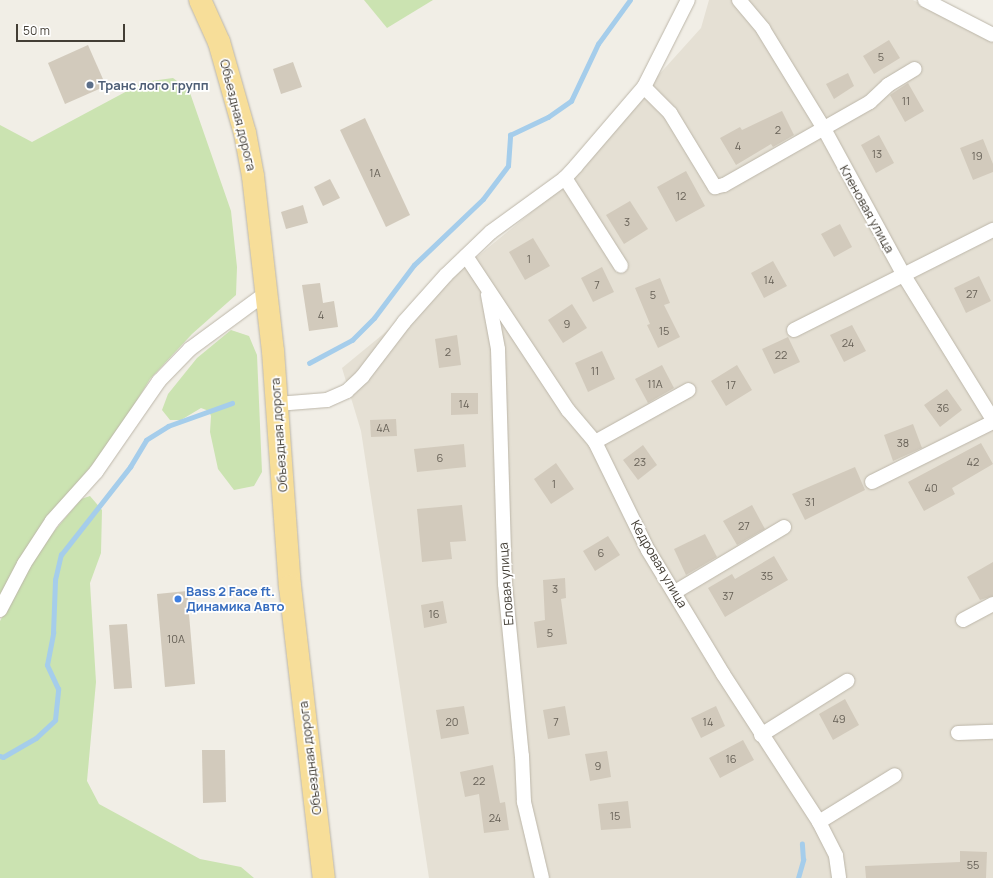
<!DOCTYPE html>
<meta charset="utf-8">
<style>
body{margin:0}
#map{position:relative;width:993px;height:878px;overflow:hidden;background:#f1eee6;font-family:Manrope,sans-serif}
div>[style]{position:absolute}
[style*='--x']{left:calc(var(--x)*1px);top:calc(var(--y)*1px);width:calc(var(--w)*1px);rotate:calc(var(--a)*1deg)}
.residential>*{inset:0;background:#e5e0d4}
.green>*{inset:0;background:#cbe3b1}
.stream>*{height:4.5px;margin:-2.25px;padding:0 2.25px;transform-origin:2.25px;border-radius:2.25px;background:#a5cdeb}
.building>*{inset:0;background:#d2cabc}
.roads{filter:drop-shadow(0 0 1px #bcb6a9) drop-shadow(0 0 1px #bcb6a9)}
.street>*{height:14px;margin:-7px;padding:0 7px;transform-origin:7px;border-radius:7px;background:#fff}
.primary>*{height:22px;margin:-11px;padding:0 11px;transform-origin:11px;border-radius:11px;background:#f7de99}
.dots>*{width:11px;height:11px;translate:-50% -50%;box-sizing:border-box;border:2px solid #fff;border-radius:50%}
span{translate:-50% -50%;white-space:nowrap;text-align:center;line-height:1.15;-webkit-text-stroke:3.5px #fff;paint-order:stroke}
.number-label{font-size:11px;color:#676157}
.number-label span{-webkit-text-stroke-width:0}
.service-label{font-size:13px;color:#4e5e75;font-weight:700}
.left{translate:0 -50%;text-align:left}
.street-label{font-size:13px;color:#433e35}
.shop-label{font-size:13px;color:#366cbe;font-weight:700}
.scale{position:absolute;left:16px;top:24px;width:109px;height:18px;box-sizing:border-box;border:2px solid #433e35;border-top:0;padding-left:5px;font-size:12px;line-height:14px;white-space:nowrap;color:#433e35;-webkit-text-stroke:3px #fff;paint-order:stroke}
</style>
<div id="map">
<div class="residential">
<div style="clip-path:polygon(709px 0,913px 0,993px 41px,993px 878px,429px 878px,361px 431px,342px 368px,545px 201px,701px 28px)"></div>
</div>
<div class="green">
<div style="clip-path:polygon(364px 0,433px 0,387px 28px)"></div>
<div style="clip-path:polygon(173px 78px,189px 90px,231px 211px,237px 267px,236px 295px,192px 334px,150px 379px,111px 443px,47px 518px,0 600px,0 125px,32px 142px,144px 82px)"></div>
<div style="clip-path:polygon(231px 330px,249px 336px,257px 355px,262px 472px,254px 486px,234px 490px,218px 469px,210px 432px,211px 416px,209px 411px,201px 408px,181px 420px,170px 420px,162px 410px,168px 394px,197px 358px)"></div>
<div style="clip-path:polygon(90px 496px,102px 510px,101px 553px,90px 583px,96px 682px,87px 781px,99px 804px,200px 859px,241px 867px,254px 878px,0 878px,0 621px,23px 576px,51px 535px,81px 499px)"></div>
</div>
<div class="stream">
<div style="--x:309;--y:363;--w:49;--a:-28.1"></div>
<div style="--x:352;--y:340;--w:31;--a:-45"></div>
<div style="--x:374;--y:318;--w:66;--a:-53"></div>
<div style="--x:414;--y:265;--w:95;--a:-43.7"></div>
<div style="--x:483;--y:199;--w:41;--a:-52.9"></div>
<div style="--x:508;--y:166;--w:31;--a:-86"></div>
<div style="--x:510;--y:135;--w:42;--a:-25.3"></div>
<div style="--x:548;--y:117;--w:28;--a:-35"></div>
<div style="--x:571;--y:101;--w:63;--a:-64.7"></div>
<div style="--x:598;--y:44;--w:54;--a:-54"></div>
<div style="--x:0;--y:756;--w:3;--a:18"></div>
<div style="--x:3;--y:757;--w:38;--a:-30"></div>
<div style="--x:36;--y:738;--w:26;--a:-43"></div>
<div style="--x:55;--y:720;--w:31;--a:-84"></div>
<div style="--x:58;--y:689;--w:26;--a:-115"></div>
<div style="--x:47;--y:665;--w:33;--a:-79"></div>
<div style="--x:53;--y:633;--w:53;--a:-87.8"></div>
<div style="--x:55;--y:580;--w:26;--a:-77"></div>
<div style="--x:61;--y:555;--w:112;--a:-51.9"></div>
<div style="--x:130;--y:467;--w:31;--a:-59"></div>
<div style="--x:146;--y:440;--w:26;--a:-32"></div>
<div style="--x:168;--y:426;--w:68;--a:-19.8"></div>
<div style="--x:798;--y:878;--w:19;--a:-74"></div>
<div style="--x:803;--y:860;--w:16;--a:-94"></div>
</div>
<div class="building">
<div style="clip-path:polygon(889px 40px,900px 58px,874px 74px,863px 56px)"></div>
<div style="clip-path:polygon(88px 45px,106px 86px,65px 104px,48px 63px)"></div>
<div style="clip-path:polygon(293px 62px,302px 87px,281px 94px,273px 69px)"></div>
<div style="clip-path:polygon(848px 73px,854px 86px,834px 99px,826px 84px)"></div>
<div style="clip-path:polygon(908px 83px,924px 111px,905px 122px,890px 95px)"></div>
<div style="clip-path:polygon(782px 111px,794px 135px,773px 147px,771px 144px,736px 165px,720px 138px,740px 127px,742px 130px)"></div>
<div style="clip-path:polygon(365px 118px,410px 215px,386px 227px,340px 130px)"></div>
<div style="clip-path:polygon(879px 135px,894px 163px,876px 173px,861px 145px)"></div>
<div style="clip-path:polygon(983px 139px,993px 164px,993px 172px,973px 180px,960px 148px)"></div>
<div style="clip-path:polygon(686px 171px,705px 206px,676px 222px,657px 187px)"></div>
<div style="clip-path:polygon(330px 179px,340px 198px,323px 206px,314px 187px)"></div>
<div style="clip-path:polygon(630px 201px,648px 229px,624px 244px,606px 215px)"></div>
<div style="clip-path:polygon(303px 205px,308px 223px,286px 229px,281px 212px)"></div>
<div style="clip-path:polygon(840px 224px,852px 247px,834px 257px,821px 234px)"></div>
<div style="clip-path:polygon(533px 238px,550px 266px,525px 280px,509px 252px)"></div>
<div style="clip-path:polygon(773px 261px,787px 286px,764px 298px,751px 273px)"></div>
<div style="clip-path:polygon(602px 267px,614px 292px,593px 302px,581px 278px)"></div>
<div style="clip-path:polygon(979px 276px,991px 301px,966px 313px,954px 288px)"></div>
<div style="clip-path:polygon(660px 278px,670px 303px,664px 305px,680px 337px,658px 348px,647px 325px,650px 324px,635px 288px)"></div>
<div style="clip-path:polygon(320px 283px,323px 303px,334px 301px,338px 327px,309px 331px,302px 285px)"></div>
<div style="clip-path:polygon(572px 304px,587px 328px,563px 343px,548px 320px)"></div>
<div style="clip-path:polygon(852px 325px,866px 351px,844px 362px,830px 335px)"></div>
<div style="clip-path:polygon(457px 335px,461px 365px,439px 368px,435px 339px)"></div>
<div style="clip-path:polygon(788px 337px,800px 362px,774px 374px,762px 349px)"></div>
<div style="clip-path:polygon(602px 351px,615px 379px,588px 392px,575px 363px)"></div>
<div style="clip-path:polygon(662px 365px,674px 388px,648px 403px,635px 379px)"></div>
<div style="clip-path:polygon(737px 365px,752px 390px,726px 406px,711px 381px)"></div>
<div style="clip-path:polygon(947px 389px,962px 410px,940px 427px,924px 405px)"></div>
<div style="clip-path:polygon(451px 393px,478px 393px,478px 414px,451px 415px)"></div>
<div style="clip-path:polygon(396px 419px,397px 436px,371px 437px,370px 420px)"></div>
<div style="clip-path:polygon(913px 424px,922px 448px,893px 461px,884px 435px)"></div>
<div style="clip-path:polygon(981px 443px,993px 464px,952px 488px,955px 494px,924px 511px,908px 482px)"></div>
<div style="clip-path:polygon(464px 444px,466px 467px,417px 472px,414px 449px)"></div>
<div style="clip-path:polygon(643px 445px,657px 465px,638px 480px,623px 460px)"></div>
<div style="clip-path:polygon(556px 463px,574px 489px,551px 504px,534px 479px)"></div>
<div style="clip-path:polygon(855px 467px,865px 490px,805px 520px,792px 494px)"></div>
<div style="clip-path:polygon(462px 505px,466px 541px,450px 542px,452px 559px,422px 562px,417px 509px)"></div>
<div style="clip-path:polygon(752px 505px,765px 529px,737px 545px,723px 521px)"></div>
<div style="clip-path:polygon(705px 534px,717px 557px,686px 575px,674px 549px)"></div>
<div style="clip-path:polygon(608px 536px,620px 555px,595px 571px,583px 551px)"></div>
<div style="clip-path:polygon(774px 556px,788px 580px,725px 617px,708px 588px,732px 574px,735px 579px)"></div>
<div style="clip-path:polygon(993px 562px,993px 596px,980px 600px,967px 577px)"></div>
<div style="clip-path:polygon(565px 578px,566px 598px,561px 599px,567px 644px,537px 648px,534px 622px,545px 620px,543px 580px)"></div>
<div style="clip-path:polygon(187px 591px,195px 684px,165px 687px,157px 594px)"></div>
<div style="clip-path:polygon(443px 601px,447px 623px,424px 628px,421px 605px)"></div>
<div style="clip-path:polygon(127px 624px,132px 688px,114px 689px,109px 625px)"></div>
<div style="clip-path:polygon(845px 699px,859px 725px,833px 740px,819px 714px)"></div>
<div style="clip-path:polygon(464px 706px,469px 734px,441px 739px,436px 710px)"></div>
<div style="clip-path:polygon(565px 706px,570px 735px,548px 739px,543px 710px)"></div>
<div style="clip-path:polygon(716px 706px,725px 726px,701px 738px,691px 718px)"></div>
<div style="clip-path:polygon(743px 740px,754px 760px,720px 778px,709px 758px)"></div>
<div style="clip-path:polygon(202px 750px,225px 750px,226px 802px,203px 803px)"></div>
<div style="clip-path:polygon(607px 751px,611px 777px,590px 781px,585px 754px)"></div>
<div style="clip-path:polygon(493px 765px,500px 803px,505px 802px,509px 830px,484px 833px,479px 794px,465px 797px,460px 772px)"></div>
<div style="clip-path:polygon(628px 801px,631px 828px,601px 830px,598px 804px)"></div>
<div style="clip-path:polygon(960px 851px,987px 852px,986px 878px,866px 878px,865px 866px,960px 862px)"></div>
</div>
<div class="roads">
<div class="street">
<div style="--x:739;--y:0;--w:38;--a:50"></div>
<div style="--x:763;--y:29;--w:115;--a:58.5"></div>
<div style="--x:823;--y:127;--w:167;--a:61.4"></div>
<div style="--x:903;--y:274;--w:172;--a:58.3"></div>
<div style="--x:925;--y:0;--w:76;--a:27.2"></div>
<div style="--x:644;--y:87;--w:37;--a:45"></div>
<div style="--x:670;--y:113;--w:87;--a:58.7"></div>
<div style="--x:715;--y:187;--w:9;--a:-13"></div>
<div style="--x:724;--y:185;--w:168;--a:-29.6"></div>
<div style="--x:870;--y:102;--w:25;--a:-43"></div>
<div style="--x:888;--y:85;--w:31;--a:-31"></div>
<div style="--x:565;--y:178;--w:104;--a:57.5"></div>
<div style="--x:466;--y:256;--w:185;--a:56.5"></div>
<div style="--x:568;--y:410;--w:42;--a:49.8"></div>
<div style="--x:595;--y:442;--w:120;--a:63.9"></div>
<div style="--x:648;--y:550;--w:145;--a:58.8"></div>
<div style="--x:723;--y:674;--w:176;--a:57"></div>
<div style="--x:819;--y:822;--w:38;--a:63"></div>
<div style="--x:836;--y:856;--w:22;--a:82"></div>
<div style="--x:488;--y:295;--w:55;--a:79.5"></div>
<div style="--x:498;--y:349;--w:235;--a:88.3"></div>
<div style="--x:505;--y:584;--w:173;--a:84.4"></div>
<div style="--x:522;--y:756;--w:46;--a:87.5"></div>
<div style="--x:524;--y:802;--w:78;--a:76.7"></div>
<div style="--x:794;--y:330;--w:223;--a:-26.7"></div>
<div style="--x:277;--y:404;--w:50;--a:-4.6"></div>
<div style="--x:327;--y:400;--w:22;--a:-24"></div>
<div style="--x:347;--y:391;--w:21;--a:-43"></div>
<div style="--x:362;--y:377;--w:69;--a:-52.6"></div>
<div style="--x:404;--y:322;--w:63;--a:-48.2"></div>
<div style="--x:446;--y:275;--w:62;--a:-43.7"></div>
<div style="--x:491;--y:232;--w:92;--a:-36.1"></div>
<div style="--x:565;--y:178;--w:16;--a:-47"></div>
<div style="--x:576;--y:166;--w:104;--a:-49.3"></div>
<div style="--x:644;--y:87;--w:97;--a:-63.2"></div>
<div style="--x:595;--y:442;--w:107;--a:-29"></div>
<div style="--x:872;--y:482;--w:135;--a:-26.4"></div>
<div style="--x:675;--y:592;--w:127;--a:-30.8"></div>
<div style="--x:0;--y:610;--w:52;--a:-62.4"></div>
<div style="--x:24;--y:564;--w:51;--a:-56.9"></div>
<div style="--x:52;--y:521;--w:66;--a:-48.1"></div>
<div style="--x:96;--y:472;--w:111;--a:-55.3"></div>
<div style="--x:159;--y:381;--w:45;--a:-45.9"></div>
<div style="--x:190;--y:349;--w:94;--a:-36.4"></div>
<div style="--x:963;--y:620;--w:34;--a:-28"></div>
<div style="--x:958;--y:733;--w:35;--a:-2"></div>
<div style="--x:761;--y:735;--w:102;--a:-32.1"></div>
<div style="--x:819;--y:822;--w:89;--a:-31.7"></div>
</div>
<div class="primary">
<div style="--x:200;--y:0;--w:46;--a:65.7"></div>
<div style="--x:219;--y:42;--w:95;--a:74.1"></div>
<div style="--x:245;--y:133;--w:44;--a:79.5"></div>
<div style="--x:253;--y:176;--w:176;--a:83.5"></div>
<div style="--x:273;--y:351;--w:236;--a:85.9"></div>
<div style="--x:290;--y:586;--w:294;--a:83.4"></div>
</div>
</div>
<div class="dots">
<div style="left:90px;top:85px;background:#5c6f8a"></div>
<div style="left:178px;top:599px;background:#3f7fe0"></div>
</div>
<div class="number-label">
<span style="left:881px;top:57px">5</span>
<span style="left:906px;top:101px">11</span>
<span style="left:778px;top:130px">2</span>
<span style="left:738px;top:146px">4</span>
<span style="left:877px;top:154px">13</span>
<span style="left:977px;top:156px">19</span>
<span style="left:375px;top:173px">1А</span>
<span style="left:681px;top:196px">12</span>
<span style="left:627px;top:222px">3</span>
<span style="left:529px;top:259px">1</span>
<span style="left:769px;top:280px">14</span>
<span style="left:597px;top:285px">7</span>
<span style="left:972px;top:294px">27</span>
<span style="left:653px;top:295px">5</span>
<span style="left:321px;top:315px">4</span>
<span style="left:567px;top:324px">9</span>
<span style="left:664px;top:331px">15</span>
<span style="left:848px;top:343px">24</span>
<span style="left:448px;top:352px">2</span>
<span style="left:781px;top:355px">22</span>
<span style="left:595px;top:371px">11</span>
<span style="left:655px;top:384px">11А</span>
<span style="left:731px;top:385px">17</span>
<span style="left:464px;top:404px">14</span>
<span style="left:943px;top:408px">36</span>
<span style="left:383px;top:428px">4А</span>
<span style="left:903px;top:443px">38</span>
<span style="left:440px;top:458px">6</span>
<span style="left:640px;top:462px">23</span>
<span style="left:973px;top:462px">42</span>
<span style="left:554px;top:484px">1</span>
<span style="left:931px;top:488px">40</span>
<span style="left:810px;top:502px">31</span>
<span style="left:744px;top:526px">27</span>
<span style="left:601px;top:553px">6</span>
<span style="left:767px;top:576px">35</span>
<span style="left:555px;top:589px">3</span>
<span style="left:728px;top:596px">37</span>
<span style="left:434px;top:614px">16</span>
<span style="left:550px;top:633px">5</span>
<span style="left:176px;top:639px">10А</span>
<span style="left:839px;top:719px">49</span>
<span style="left:452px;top:722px">20</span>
<span style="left:556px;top:722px">7</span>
<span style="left:708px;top:722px">14</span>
<span style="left:731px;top:759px">16</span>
<span style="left:598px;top:766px">9</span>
<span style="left:479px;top:781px">22</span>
<span style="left:615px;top:816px">15</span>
<span style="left:495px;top:818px">24</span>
<span style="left:973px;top:865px">55</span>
</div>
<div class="service-label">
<span class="left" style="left:98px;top:85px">Транс лого групп</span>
</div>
<div class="street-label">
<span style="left:238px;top:115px;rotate:76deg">Объездная дорога</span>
<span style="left:867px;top:209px;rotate:61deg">Кленовая улица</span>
<span style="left:279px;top:435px;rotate:-94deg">Объездная дорога</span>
<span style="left:659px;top:564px;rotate:60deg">Кедровая улица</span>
<span style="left:506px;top:584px;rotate:-94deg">Еловая улица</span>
<span style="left:310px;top:758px;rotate:-97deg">Объездная дорога</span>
</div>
<div class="shop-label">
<span class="left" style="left:186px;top:599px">Bass 2 Face ft.<br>Динамика Авто</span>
</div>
<div class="scale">50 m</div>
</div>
